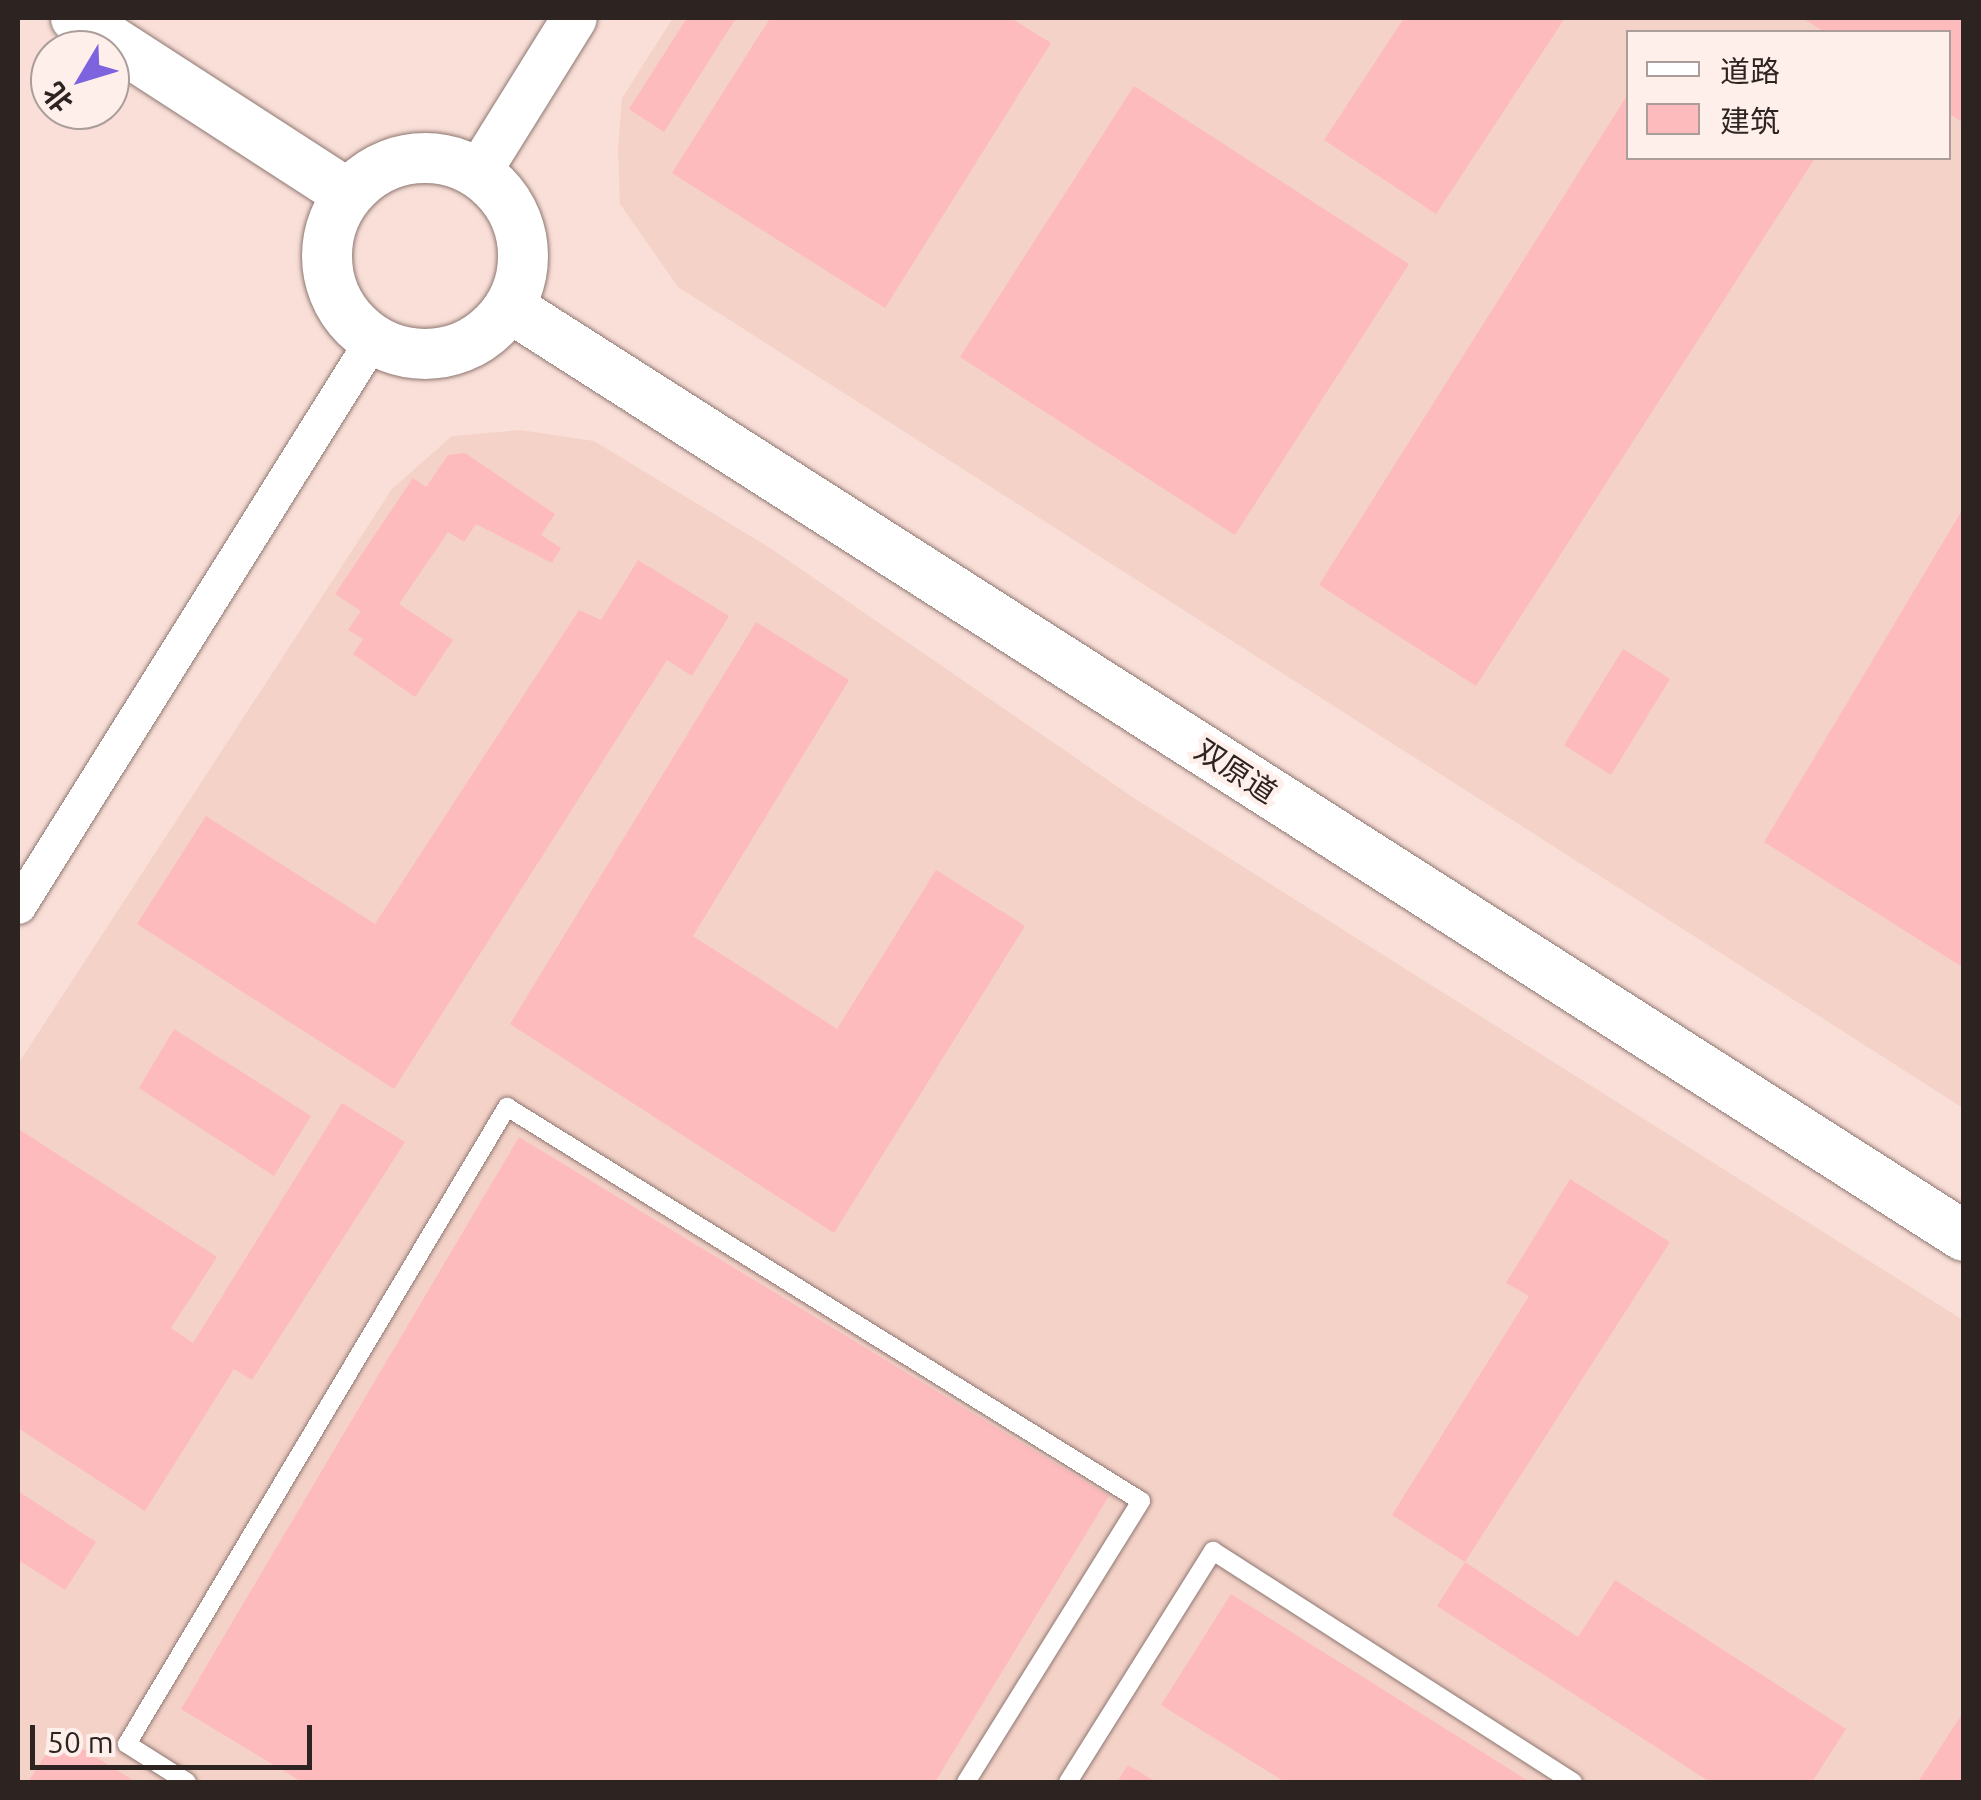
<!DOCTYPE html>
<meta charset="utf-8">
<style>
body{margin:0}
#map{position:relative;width:1981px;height:1800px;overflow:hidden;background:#f9dfd8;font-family:Ubuntu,"Noto Sans SC",sans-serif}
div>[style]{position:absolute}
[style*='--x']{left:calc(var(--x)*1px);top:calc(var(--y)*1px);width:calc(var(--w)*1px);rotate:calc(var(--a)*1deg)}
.built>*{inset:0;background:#f4d2c8}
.building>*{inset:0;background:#fdbbbe}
.roads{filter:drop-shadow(0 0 2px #8e7771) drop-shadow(0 0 2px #8e7771)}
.service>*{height:18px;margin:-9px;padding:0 9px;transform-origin:9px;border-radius:9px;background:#fff}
.minor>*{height:35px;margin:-17.5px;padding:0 17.5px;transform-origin:17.5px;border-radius:17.5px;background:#fff}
.tertiary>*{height:45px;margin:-22.5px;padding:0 22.5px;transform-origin:22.5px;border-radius:22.5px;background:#fff}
.secondary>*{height:50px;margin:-25px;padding:0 25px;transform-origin:25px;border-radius:25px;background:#fff}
.secondary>.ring{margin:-25px;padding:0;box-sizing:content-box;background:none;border:50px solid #fff;border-radius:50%}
span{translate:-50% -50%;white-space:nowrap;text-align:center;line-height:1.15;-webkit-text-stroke:9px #ffefeb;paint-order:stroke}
.street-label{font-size:30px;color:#2d2421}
.frame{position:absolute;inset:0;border:20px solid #2d2421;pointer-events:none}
.legend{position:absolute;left:1626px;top:30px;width:325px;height:130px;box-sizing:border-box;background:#ffefeb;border:2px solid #ab9e9a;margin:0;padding:12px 18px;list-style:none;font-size:30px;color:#2d2421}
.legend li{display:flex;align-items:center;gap:20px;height:50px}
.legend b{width:50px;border:2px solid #ab9e9a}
.north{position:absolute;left:30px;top:30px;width:100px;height:100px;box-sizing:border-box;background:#ffefeb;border:2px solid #ab9e9a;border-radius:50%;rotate:232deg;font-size:28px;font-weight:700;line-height:40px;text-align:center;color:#2d2421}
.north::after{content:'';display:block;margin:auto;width:35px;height:45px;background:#7e63de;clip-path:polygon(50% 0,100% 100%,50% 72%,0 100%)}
.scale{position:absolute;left:30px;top:1725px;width:282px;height:45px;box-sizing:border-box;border:5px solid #2d2421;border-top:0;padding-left:12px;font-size:30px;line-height:35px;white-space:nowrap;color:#2d2421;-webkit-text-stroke:8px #ffefeb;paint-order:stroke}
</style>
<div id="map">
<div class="built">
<div style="clip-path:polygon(evenodd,673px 18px,1963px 18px,1963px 1108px,678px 287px,620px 204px,618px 148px,622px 98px,673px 18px,1628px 32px,1948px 32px,1948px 158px,1628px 158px,1628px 32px)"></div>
<div style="clip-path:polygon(520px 430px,594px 441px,770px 548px,1134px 798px,1963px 1320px,1963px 1782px,18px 1782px,18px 1064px,392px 489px,452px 436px)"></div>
</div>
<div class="building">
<div style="clip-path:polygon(687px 18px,736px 18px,664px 132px,629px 109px)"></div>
<div style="clip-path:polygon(770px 18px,1011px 18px,1051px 43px,885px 308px,672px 173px)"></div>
<div style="clip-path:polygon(1404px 18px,1565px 18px,1436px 214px,1324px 140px)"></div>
<div style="clip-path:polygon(1802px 18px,1964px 18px,1964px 123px,1948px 113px,1948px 32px,1825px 32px)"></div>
<div style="clip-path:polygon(1134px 86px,1409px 264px,1235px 535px,960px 357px)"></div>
<div style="clip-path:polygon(1628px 94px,1628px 158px,1815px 158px,1476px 686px,1319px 585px)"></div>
<div style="clip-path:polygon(465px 453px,555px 514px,541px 535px,561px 548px,552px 563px,476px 524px,464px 542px,448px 532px,399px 604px,453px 640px,415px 697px,353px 654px,363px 639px,348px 630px,361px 611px,335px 594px,413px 478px,426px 487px,448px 455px)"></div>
<div style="clip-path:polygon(1964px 507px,1964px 968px,1764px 842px)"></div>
<div style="clip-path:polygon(638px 560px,729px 616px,692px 676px,667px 660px,394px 1089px,137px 924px,206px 816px,375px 924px,579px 610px,601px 620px)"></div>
<div style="clip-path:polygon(756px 622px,849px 680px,693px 936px,837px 1029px,936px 870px,1025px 926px,834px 1233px,510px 1024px)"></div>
<div style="clip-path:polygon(1623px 649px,1670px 679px,1611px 775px,1564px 745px)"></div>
<div style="clip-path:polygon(174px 1029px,311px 1116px,274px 1176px,139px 1088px)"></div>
<div style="clip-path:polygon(342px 1103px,405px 1142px,252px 1380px,234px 1369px,145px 1511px,18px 1428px,20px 1130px,217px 1257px,171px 1328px,193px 1343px)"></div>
<div style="clip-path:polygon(519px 1137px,1109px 1496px,935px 1782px,302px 1782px,181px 1709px)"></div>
<div style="clip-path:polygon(1570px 1179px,1670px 1242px,1465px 1562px,1392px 1515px,1529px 1296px,1506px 1283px)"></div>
<div style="clip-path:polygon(18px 1491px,96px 1542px,65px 1590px,18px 1560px)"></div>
<div style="clip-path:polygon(1465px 1562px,1578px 1637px,1615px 1580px,1846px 1729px,1812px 1782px,1710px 1782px,1437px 1606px)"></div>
<div style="clip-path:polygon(1231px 1594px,1530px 1782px,1285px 1782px,1161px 1705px)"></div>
<div style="clip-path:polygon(1964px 1711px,1964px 1782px,1918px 1782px)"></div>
<div style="clip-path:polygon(59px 1734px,136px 1782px,28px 1782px)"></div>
<div style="clip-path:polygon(1128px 1765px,1156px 1782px,1117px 1782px)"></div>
</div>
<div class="roads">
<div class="service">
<div style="--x:187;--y:1782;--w:71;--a:-147.7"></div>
<div style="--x:127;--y:1744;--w:742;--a:-59.18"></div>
<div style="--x:507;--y:1107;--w:746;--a:31.86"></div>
<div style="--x:1141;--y:1501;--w:331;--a:121.9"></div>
<div style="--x:1068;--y:1782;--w:273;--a:-57.9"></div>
<div style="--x:1213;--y:1551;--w:428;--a:32.7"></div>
</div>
<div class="minor">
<div style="--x:18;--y:906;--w:665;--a:-57.96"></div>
</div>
<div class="tertiary">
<div style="--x:478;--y:172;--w:181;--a:-58.1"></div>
</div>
<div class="secondary">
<div style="--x:76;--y:18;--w:323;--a:32.9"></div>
<div class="ring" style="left:327px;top:158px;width:146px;height:146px"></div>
<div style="--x:509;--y:307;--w:1726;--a:32.56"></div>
</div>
</div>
<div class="street-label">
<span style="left:1236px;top:771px;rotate:33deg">双原道</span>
</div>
<div class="frame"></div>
<ul class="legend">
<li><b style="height:12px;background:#fff"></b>道路</li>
<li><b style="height:28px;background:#fdbbbe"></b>建筑</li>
</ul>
<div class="north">北</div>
<div class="scale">50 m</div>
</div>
